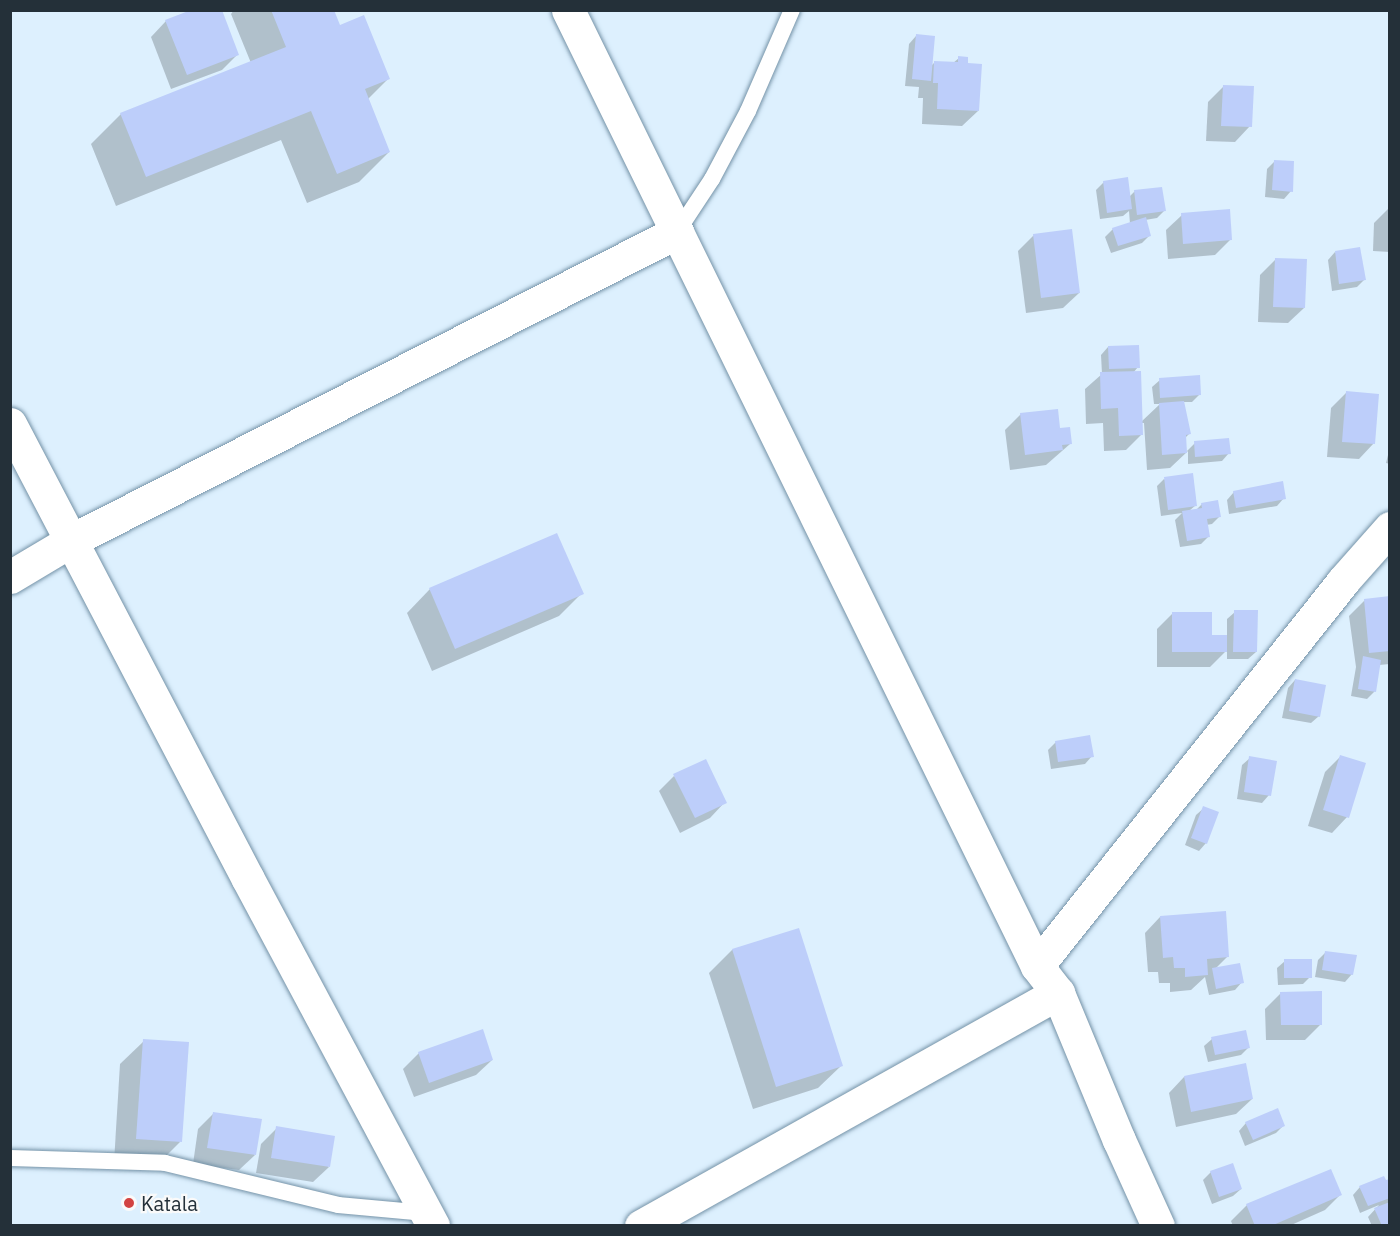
<!DOCTYPE html>
<style>
body{margin:0}
#map{position:relative;width:1400px;height:1236px;overflow:hidden;background:#ddf0fe;font-family:"IBM Plex Sans",sans-serif}
div>[style]{position:absolute}
[style*='--x']{left:calc(var(--x)*1px);top:calc(var(--y)*1px);width:calc(var(--w)*1px);rotate:calc(var(--a)*1deg)}
.shadow>*{inset:0;background:#0003}
.building>*{inset:0;background:#bdcefa}
.roads{filter:drop-shadow(0 0 2px #7492a7) drop-shadow(0 0 2px #7492a7)}
.lane>*{height:16px;margin:-8px;padding:0 8px;transform-origin:8px;border-radius:8px;background:#fff}
.street>*{height:33px;margin:-16.5px;padding:0 16.5px;transform-origin:16.5px;border-radius:16.5px;background:#fff}
.dots>*{width:16px;height:16px;translate:-50% -50%;box-sizing:border-box;border:3px solid #fafafa;border-radius:50%}
span{translate:-50% -50%;white-space:nowrap;text-align:center;line-height:1.15;-webkit-text-stroke:4.5px #fafafa;paint-order:stroke}
.poi-label{font-size:20px;color:#243039}
.left{translate:0 -50%;text-align:left}
.frame{position:absolute;inset:0;border:12px solid #243039;pointer-events:none}
</style>
<div id="map">
<div class="shadow">
<div style="clip-path:polygon(234px 10px,332px 10px,339px 27px,388px 79px,368px 99px,389px 152px,359px 182px,307px 203px,281px 140px,116px 206px,91px 144px,121px 114px,251px 63px,231px 14px)"></div>
<div style="clip-path:polygon(166px 21px,238px 54px,222px 70px,171px 89px,151px 37px)"></div>
<div style="clip-path:polygon(916px 36px,931px 66px,935px 62px,953px 63px,959px 58px,978px 111px,962px 126px,922px 124px,923px 98px,918px 98px,919px 87px,905px 86px,909px 44px)"></div>
<div style="clip-path:polygon(1223px 87px,1250px 126px,1235px 142px,1206px 141px,1208px 102px)"></div>
<div style="clip-path:polygon(1274px 162px,1291px 191px,1284px 199px,1265px 197px,1267px 169px)"></div>
<div style="clip-path:polygon(1104px 182px,1129px 197px,1135px 191px,1164px 211px,1157px 218px,1145px 220px,1150px 235px,1142px 243px,1111px 253px,1105px 237px,1113px 229px,1130px 224px,1129px 211px,1123px 216px,1100px 219px,1096px 190px)"></div>
<div style="clip-path:polygon(1390px 207px,1390px 252px,1373px 251px,1374px 223px)"></div>
<div style="clip-path:polygon(1182px 215px,1230px 240px,1215px 255px,1168px 259px,1166px 230px)"></div>
<div style="clip-path:polygon(1034px 235px,1079px 293px,1063px 308px,1026px 313px,1018px 251px)"></div>
<div style="clip-path:polygon(1335px 252px,1364px 280px,1357px 287px,1332px 291px,1328px 260px)"></div>
<div style="clip-path:polygon(1275px 260px,1304px 308px,1288px 323px,1258px 322px,1260px 275px)"></div>
<div style="clip-path:polygon(1108px 347px,1138px 367px,1133px 373px,1141px 422px,1160px 404px,1154px 404px,1152px 387px,1160px 380px,1200px 394px,1192px 402px,1183px 402px,1189px 434px,1185px 438px,1186px 452px,1195px 443px,1229px 453px,1222px 461px,1188px 464px,1188px 451px,1170px 468px,1147px 470px,1144px 423px,1141px 423px,1142px 434px,1126px 450px,1104px 451px,1103px 423px,1086px 424px,1085px 389px,1102px 374px,1101px 355px)"></div>
<div style="clip-path:polygon(1346px 393px,1374px 443px,1359px 459px,1327px 457px,1331px 408px)"></div>
<div style="clip-path:polygon(1021px 414px,1059px 430px,1070px 444px,1046px 465px,1010px 470px,1005px 430px)"></div>
<div style="clip-path:polygon(1390px 447px,1390px 464px,1386px 463px)"></div>
<div style="clip-path:polygon(1164px 479px,1196px 505px,1189px 511px,1196px 510px,1202px 504px,1220px 516px,1212px 524px,1206px 525px,1208px 537px,1201px 544px,1180px 547px,1175px 520px,1182px 513px,1161px 516px,1157px 486px)"></div>
<div style="clip-path:polygon(1234px 492px,1284px 498px,1277px 506px,1229px 514px,1227px 500px)"></div>
<div style="clip-path:polygon(430px 589px,582px 593px,559px 616px,432px 671px,407px 613px)"></div>
<div style="clip-path:polygon(1390px 598px,1390px 664px,1379px 665px,1375px 691px,1367px 699px,1351px 696px,1356px 667px,1349px 616px,1365px 600px)"></div>
<div style="clip-path:polygon(1235px 612px,1256px 652px,1248px 659px,1227px 659px,1227px 650px,1210px 667px,1157px 667px,1157px 629px,1173px 613px,1211px 636px,1227px 637px,1227px 619px)"></div>
<div style="clip-path:polygon(1295px 680px,1319px 716px,1311px 723px,1282px 718px,1288px 688px)"></div>
<div style="clip-path:polygon(1056px 742px,1092px 756px,1085px 764px,1051px 769px,1048px 750px)"></div>
<div style="clip-path:polygon(1341px 756px,1347px 817px,1332px 833px,1308px 826px,1325px 772px)"></div>
<div style="clip-path:polygon(1250px 758px,1269px 795px,1262px 803px,1237px 799px,1242px 765px)"></div>
<div style="clip-path:polygon(674px 776px,725px 802px,710px 818px,680px 833px,659px 791px)"></div>
<div style="clip-path:polygon(1204px 808px,1206px 843px,1199px 851px,1185px 845px,1196px 815px)"></div>
<div style="clip-path:polygon(1160px 917px,1228px 956px,1215px 969px,1242px 982px,1235px 990px,1209px 995px,1205px 977px,1191px 990px,1170px 992px,1170px 983px,1159px 983px,1158px 972px,1148px 972px,1145px 933px)"></div>
<div style="clip-path:polygon(798px 930px,842px 1065px,818px 1088px,753px 1109px,709px 973px,732px 950px)"></div>
<div style="clip-path:polygon(1326px 952px,1352px 974px,1345px 982px,1315px 977px,1318px 960px)"></div>
<div style="clip-path:polygon(1285px 961px,1310px 977px,1303px 984px,1278px 985px,1277px 968px)"></div>
<div style="clip-path:polygon(1281px 993px,1321px 1024px,1305px 1040px,1266px 1040px,1265px 1009px)"></div>
<div style="clip-path:polygon(1212px 1039px,1248px 1048px,1241px 1055px,1208px 1062px,1204px 1046px)"></div>
<div style="clip-path:polygon(144px 1041px,180px 1142px,157px 1165px,114px 1162px,120px 1064px)"></div>
<div style="clip-path:polygon(419px 1053px,492px 1060px,476px 1075px,414px 1097px,403px 1069px)"></div>
<div style="clip-path:polygon(1184px 1077px,1252px 1099px,1236px 1114px,1176px 1127px,1169px 1093px)"></div>
<div style="clip-path:polygon(214px 1113px,255px 1155px,239px 1170px,193px 1164px,198px 1129px)"></div>
<div style="clip-path:polygon(1246px 1123px,1283px 1126px,1276px 1133px,1245px 1146px,1239px 1131px)"></div>
<div style="clip-path:polygon(277px 1128px,329px 1167px,313px 1182px,256px 1173px,261px 1144px)"></div>
<div style="clip-path:polygon(1211px 1172px,1241px 1189px,1233px 1196px,1212px 1204px,1203px 1180px)"></div>
<div style="clip-path:polygon(1390px 1180px,1390px 1226px,1372px 1226px,1368px 1217px,1379px 1205px,1360px 1213px,1353px 1195px,1360px 1187px)"></div>
<div style="clip-path:polygon(1340px 1195px,1325px 1210px,1289px 1226px,1233px 1226px,1231px 1221px,1247px 1205px)"></div>
</div>
<div class="building">
<div style="clip-path:polygon(191px 10px,222px 10px,239px 55px,187px 75px,165px 20px)"></div>
<div style="clip-path:polygon(271px 10px,334px 10px,340px 25px,364px 15px,390px 79px,365px 89px,390px 152px,337px 174px,311px 111px,146px 177px,120px 113px,286px 47px)"></div>
<div style="clip-path:polygon(916px 34px,935px 36px,931px 81px,912px 79px)"></div>
<div style="clip-path:polygon(958px 56px,968px 57px,968px 63px,982px 64px,979px 111px,937px 109px,938px 83px,933px 83px,934px 61px,958px 62px)"></div>
<div style="clip-path:polygon(1223px 85px,1254px 86px,1252px 127px,1221px 126px)"></div>
<div style="clip-path:polygon(1274px 160px,1294px 161px,1293px 192px,1272px 190px)"></div>
<div style="clip-path:polygon(1128px 177px,1132px 209px,1107px 213px,1103px 181px)"></div>
<div style="clip-path:polygon(1162px 187px,1166px 211px,1137px 215px,1134px 190px)"></div>
<div style="clip-path:polygon(1230px 209px,1232px 240px,1183px 244px,1181px 213px)"></div>
<div style="clip-path:polygon(1146px 217px,1151px 236px,1118px 246px,1112px 228px)"></div>
<div style="clip-path:polygon(1072px 229px,1080px 293px,1041px 298px,1033px 234px)"></div>
<div style="clip-path:polygon(1360px 247px,1366px 280px,1339px 284px,1335px 251px)"></div>
<div style="clip-path:polygon(1275px 258px,1307px 259px,1305px 308px,1273px 307px)"></div>
<div style="clip-path:polygon(1139px 345px,1140px 368px,1109px 369px,1108px 346px)"></div>
<div style="clip-path:polygon(1141px 371px,1143px 435px,1119px 436px,1118px 408px,1101px 409px,1100px 372px)"></div>
<div style="clip-path:polygon(1200px 375px,1201px 395px,1160px 398px,1159px 378px)"></div>
<div style="clip-path:polygon(1346px 391px,1379px 394px,1375px 444px,1342px 442px)"></div>
<div style="clip-path:polygon(1184px 401px,1191px 434px,1186px 435px,1187px 453px,1162px 455px,1159px 403px)"></div>
<div style="clip-path:polygon(1058px 409px,1060px 428px,1070px 427px,1072px 444px,1062px 445px,1063px 450px,1025px 455px,1020px 413px)"></div>
<div style="clip-path:polygon(1229px 438px,1231px 454px,1195px 457px,1194px 441px)"></div>
<div style="clip-path:polygon(1193px 473px,1197px 506px,1168px 510px,1164px 477px)"></div>
<div style="clip-path:polygon(1283px 481px,1286px 499px,1236px 508px,1233px 491px)"></div>
<div style="clip-path:polygon(1218px 500px,1221px 517px,1207px 519px,1210px 537px,1187px 541px,1182px 511px,1202px 508px,1201px 503px)"></div>
<div style="clip-path:polygon(557px 533px,584px 594px,455px 649px,429px 588px)"></div>
<div style="clip-path:polygon(1390px 596px,1390px 651px,1369px 653px,1364px 599px)"></div>
<div style="clip-path:polygon(1234px 610px,1258px 610px,1257px 652px,1233px 652px)"></div>
<div style="clip-path:polygon(1172px 612px,1212px 612px,1212px 635px,1227px 635px,1227px 652px,1172px 652px)"></div>
<div style="clip-path:polygon(1363px 656px,1381px 660px,1376px 692px,1358px 689px)"></div>
<div style="clip-path:polygon(1295px 679px,1326px 685px,1320px 717px,1289px 711px)"></div>
<div style="clip-path:polygon(1090px 735px,1094px 757px,1058px 762px,1055px 741px)"></div>
<div style="clip-path:polygon(1340px 755px,1366px 763px,1349px 818px,1323px 810px)"></div>
<div style="clip-path:polygon(1249px 756px,1277px 761px,1271px 796px,1244px 792px)"></div>
<div style="clip-path:polygon(706px 759px,727px 803px,695px 818px,673px 774px)"></div>
<div style="clip-path:polygon(1203px 806px,1219px 812px,1207px 844px,1191px 838px)"></div>
<div style="clip-path:polygon(1226px 911px,1229px 957px,1207px 959px,1208px 975px,1185px 977px,1185px 968px,1174px 968px,1173px 957px,1163px 958px,1160px 916px)"></div>
<div style="clip-path:polygon(799px 928px,843px 1066px,776px 1087px,732px 949px)"></div>
<div style="clip-path:polygon(1325px 951px,1357px 955px,1353px 975px,1322px 970px)"></div>
<div style="clip-path:polygon(1284px 959px,1312px 959px,1312px 978px,1284px 978px)"></div>
<div style="clip-path:polygon(1240px 963px,1244px 983px,1216px 989px,1212px 968px)"></div>
<div style="clip-path:polygon(1322px 991px,1322px 1025px,1281px 1025px,1280px 992px)"></div>
<div style="clip-path:polygon(483px 1029px,493px 1060px,429px 1083px,418px 1052px)"></div>
<div style="clip-path:polygon(1246px 1030px,1250px 1048px,1215px 1055px,1211px 1037px)"></div>
<div style="clip-path:polygon(143px 1039px,189px 1042px,182px 1142px,136px 1139px)"></div>
<div style="clip-path:polygon(1246px 1063px,1253px 1099px,1191px 1112px,1184px 1076px)"></div>
<div style="clip-path:polygon(1278px 1108px,1285px 1126px,1253px 1140px,1245px 1122px)"></div>
<div style="clip-path:polygon(213px 1112px,262px 1119px,256px 1155px,207px 1148px)"></div>
<div style="clip-path:polygon(276px 1126px,335px 1136px,330px 1167px,271px 1158px)"></div>
<div style="clip-path:polygon(1233px 1163px,1242px 1189px,1219px 1197px,1210px 1171px)"></div>
<div style="clip-path:polygon(1331px 1169px,1342px 1195px,1271px 1226px,1255px 1226px,1246px 1204px)"></div>
<div style="clip-path:polygon(1384px 1176px,1386px 1180px,1390px 1179px,1390px 1198px,1368px 1206px,1359px 1186px)"></div>
<div style="clip-path:polygon(1390px 1202px,1390px 1226px,1382px 1226px,1374px 1208px)"></div>
</div>
<div class="roads">
<div class="lane">
<div style="--x:677;--y:232;--w:64;--a:-56.6"></div>
<div style="--x:712;--y:179;--w:77;--a:-62.1"></div>
<div style="--x:748;--y:111;--w:110;--a:-66.5"></div>
<div style="--x:10;--y:1158;--w:155;--a:1.8"></div>
<div style="--x:165;--y:1163;--w:178;--a:13.6"></div>
<div style="--x:338;--y:1205;--w:88;--a:5.2"></div>
</div>
<div class="street">
<div style="--x:568;--y:10;--w:1065;--a:63.87"></div>
<div style="--x:1037;--y:966;--w:34;--a:52"></div>
<div style="--x:1058;--y:993;--w:159;--a:67.5"></div>
<div style="--x:1119;--y:1140;--w:94;--a:65.6"></div>
<div style="--x:10;--y:424;--w:513;--a:62.39"></div>
<div style="--x:248;--y:879;--w:393;--a:61.9"></div>
<div style="--x:10;--y:577;--w:72;--a:-30.8"></div>
<div style="--x:72;--y:540;--w:679;--a:-26.98"></div>
<div style="--x:1037;--y:966;--w:492;--a:-51.5"></div>
<div style="--x:1343;--y:581;--w:71;--a:-48.4"></div>
<div style="--x:641;--y:1226;--w:478;--a:-29.2"></div>
</div>
</div>
<div class="dots">
<div style="left:129px;top:1203px;background:#d24342"></div>
</div>
<div class="poi-label">
<span class="left" style="left:141px;top:1203px">Katala</span>
</div>
<div class="frame"></div>
</div>
